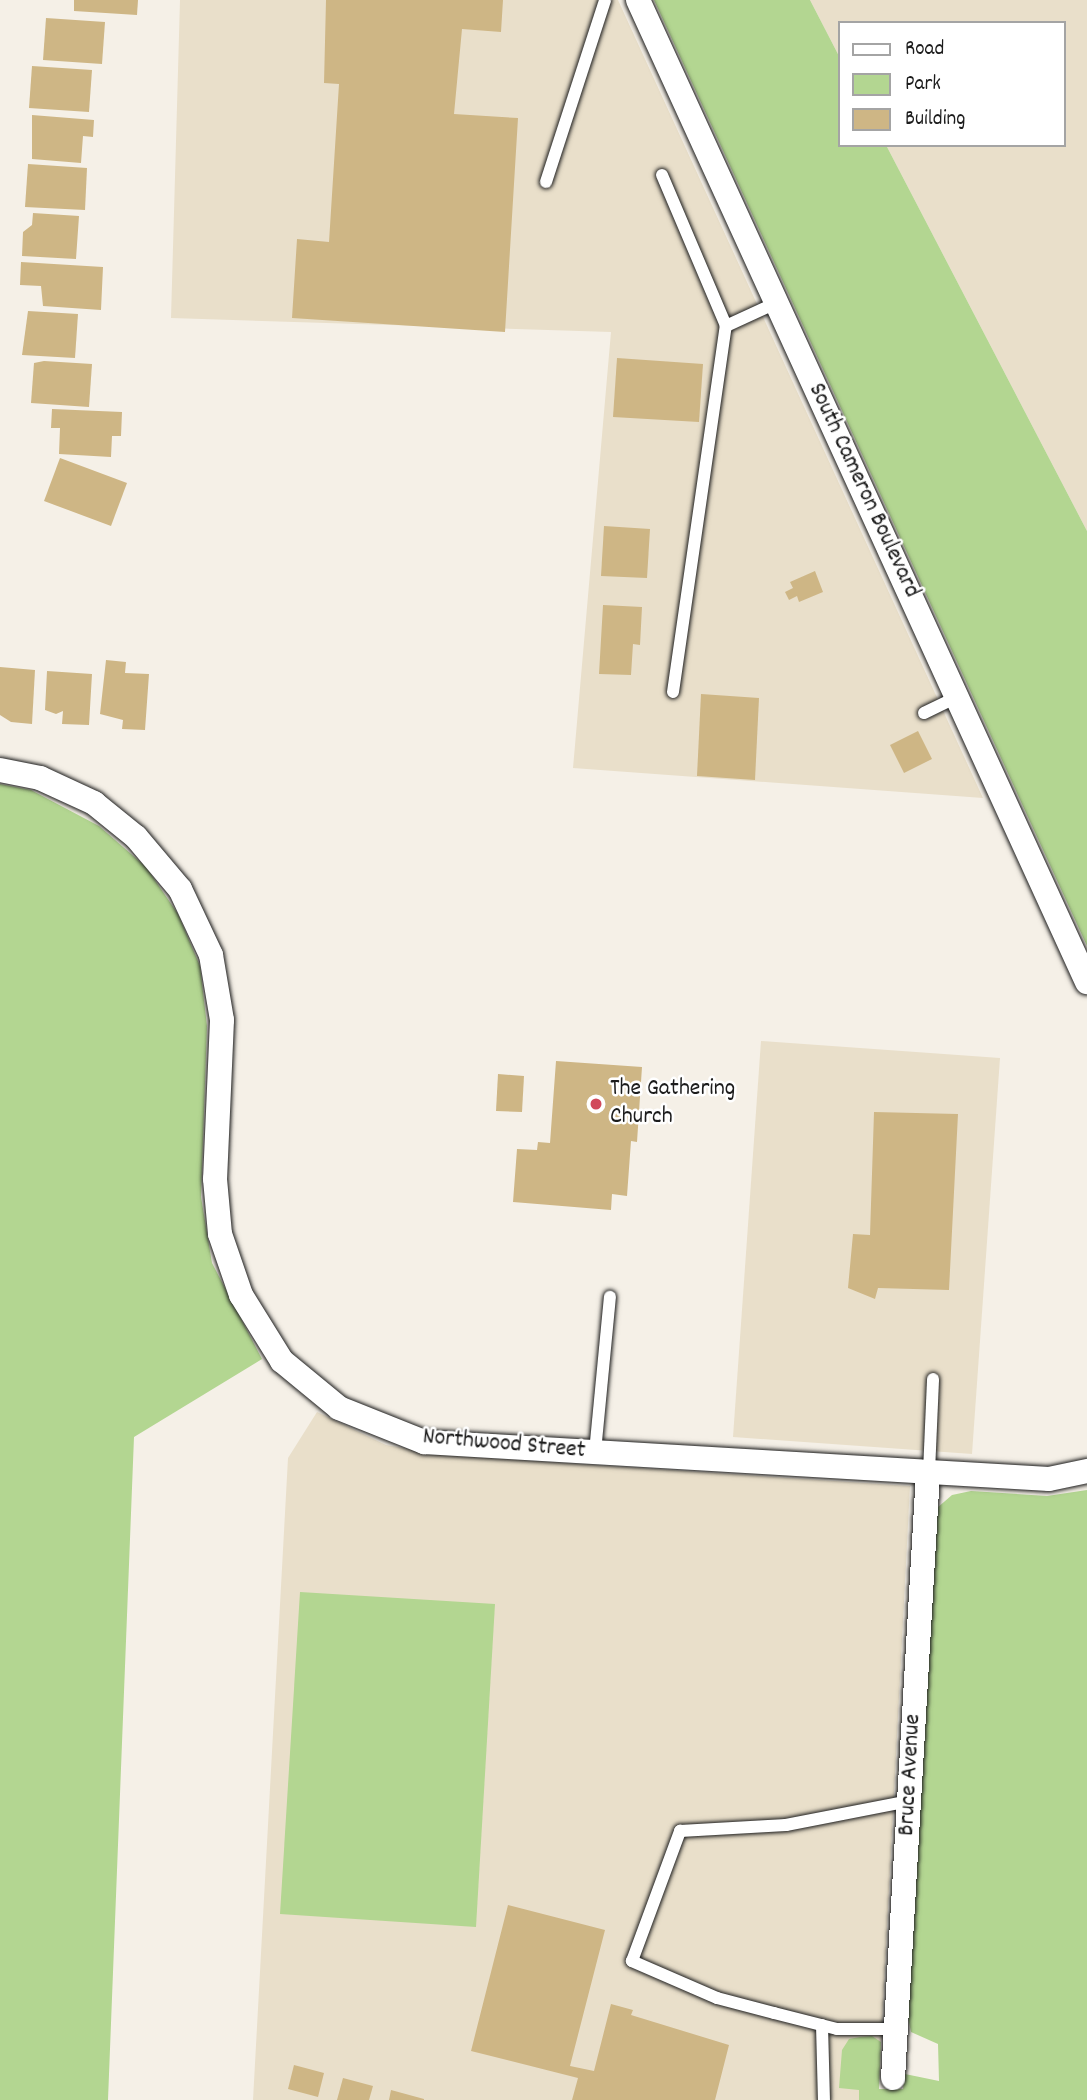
<!DOCTYPE html>
<style>
body{margin:0}
#map{position:relative;width:1087px;height:2100px;overflow:hidden;background:#f5f0e7;font-family:Dekko,sans-serif}
div>[style]{position:absolute}
[style*='--x']{left:calc(var(--x)*1px);top:calc(var(--y)*1px);width:calc(var(--w)*1px);rotate:calc(var(--a)*1deg)}
.built>*{inset:0;background:#e9dfca}
.green>*{inset:0;background:#b3d691}
.building>*{inset:0;background:#ceb685}
.roads{filter:drop-shadow(0 0 2px #1c1c1c) drop-shadow(0 0 2px #1c1c1c)}
.service>*{height:12px;margin:-6px;padding:0 6px;transform-origin:6px;border-radius:6px;background:#fff}
.minor>*{height:24px;margin:-12px;padding:0 12px;transform-origin:12px;border-radius:12px;background:#fff}
.dots>*{width:19px;height:19px;translate:-50% -50%;box-sizing:border-box;border:4px solid #fff;border-radius:50%}
span{translate:-50% -50%;white-space:nowrap;text-align:center;line-height:1.15;-webkit-text-stroke:5px #fff;paint-order:stroke}
.street-label{font-size:24px;color:#1c1c1c}
.poi-label{font-size:24px;color:#1c1c1c}
.left{translate:0 -50%;text-align:left}
.legend{position:absolute;left:838px;top:21px;width:228px;height:126px;box-sizing:border-box;background:#fff;border:2px solid #a4a4a4;margin:0;padding:9px 12px;list-style:none;font-size:21px;color:#1c1c1c}
.legend li{display:flex;align-items:center;gap:14px;height:35px}
.legend b{width:35px;border:2px solid #a4a4a4}
</style>
<div id="map">
<div class="built">
<div style="clip-path:polygon(180px 0,618px 0,983px 798px,573px 768px,611px 332px,171px 318px)"></div>
<div style="clip-path:polygon(810px 0,1087px 0,1087px 531px,886px 145px,1064px 145px,1064px 23px,840px 23px,840px 58px)"></div>
<div style="clip-path:polygon(761px 1041px,1000px 1058px,972px 1454px,733px 1437px)"></div>
<div style="clip-path:polygon(317px 1412px,386px 1445px,444px 1455px,910px 1486px,878px 2100px,253px 2100px,288px 1458px)"></div>
</div>
<div class="green">
<div style="clip-path:polygon(654px 0,810px 0,840px 58px,840px 145px,886px 145px,1087px 531px,1087px 946px)"></div>
<div style="clip-path:polygon(0 784px,31px 790px,99px 826px,146px 867px,178px 914px,200px 966px,207px 1026px,201px 1197px,212px 1263px,262px 1359px,134px 1437px,108px 2100px,0 2100px)"></div>
<div style="clip-path:polygon(1087px 1490px,1087px 2100px,859px 2100px,859px 2090px,839px 2088px,842px 2050px,849px 2039px,860px 2037px,872px 2036px,881px 2042px,879px 2089px,903px 2089px,905px 2074px,939px 2081px,938px 2044px,911px 2032px,906px 2007px,937px 1508px,952px 1495px,971px 1491px,1047px 1496px)"></div>
<div style="clip-path:polygon(300px 1592px,495px 1604px,476px 1927px,280px 1914px)"></div>
</div>
<div class="building">
<div style="clip-path:polygon(74px 0,138px 0,137px 15px,74px 11px)"></div>
<div style="clip-path:polygon(326px 0,503px 0,501px 32px,462px 29px,454px 114px,518px 118px,505px 332px,292px 318px,297px 239px,329px 242px,339px 84px,324px 83px)"></div>
<div style="clip-path:polygon(46px 18px,105px 22px,102px 64px,43px 60px)"></div>
<div style="clip-path:polygon(32px 66px,92px 70px,89px 112px,29px 108px)"></div>
<div style="clip-path:polygon(32px 115px,94px 120px,93px 137px,83px 136px,81px 163px,32px 159px)"></div>
<div style="clip-path:polygon(28px 164px,87px 168px,85px 210px,25px 207px)"></div>
<div style="clip-path:polygon(33px 213px,79px 216px,76px 259px,22px 256px,23px 232px,32px 225px)"></div>
<div style="clip-path:polygon(21px 262px,103px 267px,101px 310px,43px 306px,41px 286px,20px 285px)"></div>
<div style="clip-path:polygon(28px 311px,78px 314px,75px 358px,22px 355px)"></div>
<div style="clip-path:polygon(617px 358px,703px 364px,699px 422px,613px 417px)"></div>
<div style="clip-path:polygon(44px 361px,92px 364px,89px 407px,31px 403px,34px 363px)"></div>
<div style="clip-path:polygon(52px 409px,122px 412px,121px 436px,112px 436px,111px 457px,59px 454px,60px 428px,51px 428px)"></div>
<div style="clip-path:polygon(60px 458px,127px 483px,111px 526px,44px 501px)"></div>
<div style="clip-path:polygon(604px 526px,650px 529px,647px 578px,601px 576px)"></div>
<div style="clip-path:polygon(815px 571px,823px 592px,799px 602px,797px 596px,789px 600px,785px 592px,793px 588px,790px 582px)"></div>
<div style="clip-path:polygon(603px 605px,642px 607px,640px 645px,633px 644px,631px 675px,599px 674px)"></div>
<div style="clip-path:polygon(106px 660px,126px 662px,125px 673px,149px 674px,145px 730px,122px 729px,123px 720px,100px 714px)"></div>
<div style="clip-path:polygon(0 667px,35px 670px,32px 724px,11px 722px,0 715px)"></div>
<div style="clip-path:polygon(47px 671px,92px 674px,89px 725px,62px 724px,63px 711px,56px 714px,45px 710px)"></div>
<div style="clip-path:polygon(701px 694px,759px 698px,755px 780px,697px 776px)"></div>
<div style="clip-path:polygon(918px 731px,932px 759px,904px 773px,890px 745px)"></div>
<div style="clip-path:polygon(556px 1061px,642px 1067px,637px 1142px,631px 1141px,627px 1196px,612px 1194px,611px 1210px,513px 1202px,517px 1149px,537px 1150px,538px 1142px,550px 1143px)"></div>
<div style="clip-path:polygon(498px 1074px,524px 1076px,522px 1112px,496px 1111px)"></div>
<div style="clip-path:polygon(874px 1112px,958px 1114px,949px 1290px,878px 1288px,875px 1299px,848px 1288px,853px 1234px,870px 1235px)"></div>
<div style="clip-path:polygon(508px 1905px,605px 1930px,570px 2066px,594px 2071px,611px 2004px,633px 2010px,631px 2015px,729px 2045px,715px 2100px,572px 2100px,578px 2078px,471px 2051px)"></div>
<div style="clip-path:polygon(294px 2065px,324px 2073px,318px 2097px,288px 2089px)"></div>
<div style="clip-path:polygon(343px 2078px,373px 2086px,369px 2100px,337px 2100px)"></div>
<div style="clip-path:polygon(391px 2090px,424px 2099px,424px 2100px,389px 2100px)"></div>
</div>
<div class="roads">
<div class="service">
<div style="--x:662;--y:175;--w:164;--a:67"></div>
<div style="--x:546;--y:182;--w:191;--a:-72"></div>
<div style="--x:673;--y:692;--w:370;--a:-81.8"></div>
<div style="--x:726;--y:326;--w:55;--a:-24.7"></div>
<div style="--x:924;--y:713;--w:37;--a:-26"></div>
<div style="--x:595;--y:1452;--w:156;--a:-84.5"></div>
<div style="--x:929;--y:1472;--w:93;--a:-87.5"></div>
<div style="--x:822;--y:2025;--w:75;--a:88.5"></div>
<div style="--x:896;--y:2029;--w:59;--a:180"></div>
<div style="--x:837;--y:2029;--w:65;--a:-165.7"></div>
<div style="--x:774;--y:2013;--w:59;--a:-165.3"></div>
<div style="--x:717;--y:1998;--w:93;--a:-156.5"></div>
<div style="--x:632;--y:1961;--w:139;--a:-69.7"></div>
<div style="--x:680;--y:1831;--w:106;--a:-3.2"></div>
<div style="--x:786;--y:1825;--w:125;--a:-11"></div>
</div>
<div class="minor">
<div style="--x:638;--y:0;--w:1080;--a:65.43"></div>
<div style="--x:0;--y:770;--w:41;--a:11.3"></div>
<div style="--x:40;--y:778;--w:60;--a:24.8"></div>
<div style="--x:94;--y:803;--w:54;--a:39"></div>
<div style="--x:136;--y:837;--w:68;--a:49.8"></div>
<div style="--x:180;--y:889;--w:73;--a:64.8"></div>
<div style="--x:211;--y:955;--w:66;--a:80.4"></div>
<div style="--x:222;--y:1020;--w:159;--a:92.5"></div>
<div style="--x:215;--y:1179;--w:55;--a:84.8"></div>
<div style="--x:220;--y:1234;--w:65;--a:71"></div>
<div style="--x:241;--y:1295;--w:78;--a:58.2"></div>
<div style="--x:282;--y:1361;--w:74;--a:39.5"></div>
<div style="--x:339;--y:1408;--w:92;--a:21.8"></div>
<div style="--x:424;--y:1442;--w:626;--a:3.39"></div>
<div style="--x:1049;--y:1479;--w:39;--a:-12"></div>
<div style="--x:893;--y:2078;--w:607;--a:-86.69"></div>
</div>
</div>
<div class="dots">
<div style="left:596px;top:1104px;background:#d1495b"></div>
</div>
<div class="street-label">
<span style="left:863px;top:491px;rotate:65deg">South Cameron Boulevard</span>
<span style="left:504px;top:1445px;rotate:5deg">Northwood Street</span>
<span style="left:911px;top:1775px;rotate:-87deg">Bruce Avenue</span>
</div>
<div class="poi-label">
<span class="left" style="left:610px;top:1104px">The Gathering<br>Church</span>
</div>
<ul class="legend">
<li><b style="height:9px;background:#fff"></b>Road</li>
<li><b style="height:19px;background:#b3d691"></b>Park</li>
<li><b style="height:19px;background:#ceb685"></b>Building</li>
</ul>
</div>
